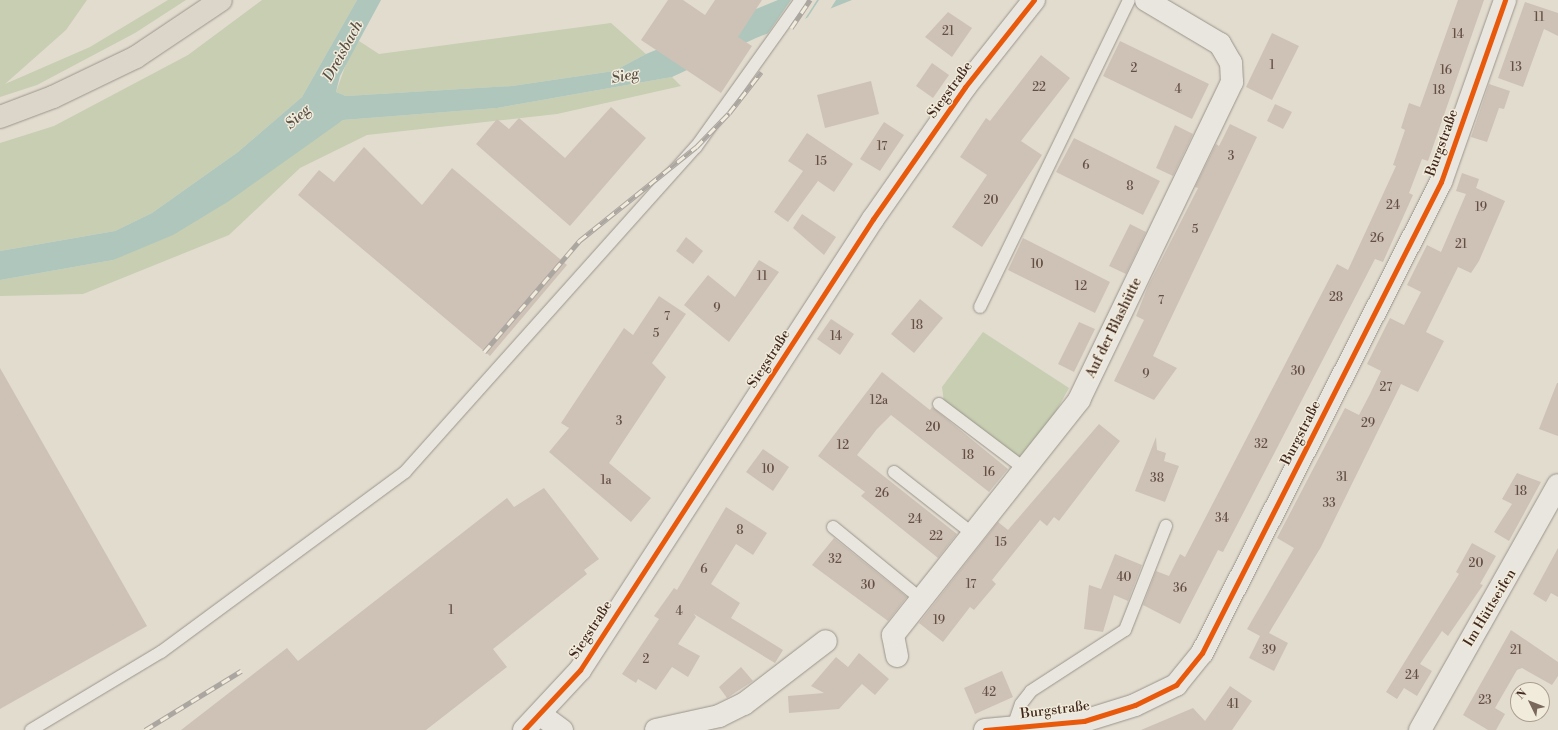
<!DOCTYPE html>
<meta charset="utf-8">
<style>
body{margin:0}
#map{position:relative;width:1558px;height:730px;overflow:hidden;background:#e2dccf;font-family:"Libre Bodoni",serif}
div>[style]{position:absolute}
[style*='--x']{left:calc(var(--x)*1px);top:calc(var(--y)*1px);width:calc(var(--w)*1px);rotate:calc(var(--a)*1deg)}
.green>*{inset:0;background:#c7ceb1}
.water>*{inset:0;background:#aec6bc}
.pier>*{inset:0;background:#e2dccf}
.building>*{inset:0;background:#cec2b6}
.roads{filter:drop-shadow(0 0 1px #9b948b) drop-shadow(0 0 1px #9b948b)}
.lane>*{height:12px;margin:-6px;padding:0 6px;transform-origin:6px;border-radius:6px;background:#e9e6df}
.street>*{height:22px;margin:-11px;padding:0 11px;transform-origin:11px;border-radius:11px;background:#e9e6df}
.secondary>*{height:22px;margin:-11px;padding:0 11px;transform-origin:11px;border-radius:11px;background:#e9e6df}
.primary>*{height:22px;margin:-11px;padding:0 11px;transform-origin:11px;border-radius:11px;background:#dcd6ca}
.rail>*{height:4.5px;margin-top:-2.25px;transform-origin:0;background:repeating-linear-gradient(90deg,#f1ebdb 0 9px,#aca6a1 0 18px);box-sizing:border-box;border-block:1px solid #aca6a1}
.cycleway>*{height:5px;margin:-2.5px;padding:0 2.5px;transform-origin:2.5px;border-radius:2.5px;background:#e8590c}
span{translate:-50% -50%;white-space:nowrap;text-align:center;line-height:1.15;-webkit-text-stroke:3px #f1ebdb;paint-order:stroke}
.number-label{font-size:12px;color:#654f45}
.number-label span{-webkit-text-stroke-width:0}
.street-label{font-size:14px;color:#42291f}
.water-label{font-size:15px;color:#584e44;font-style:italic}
.north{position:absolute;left:1510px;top:682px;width:40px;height:40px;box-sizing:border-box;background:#f1ebdb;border:1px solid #ab9d90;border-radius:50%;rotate:313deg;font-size:11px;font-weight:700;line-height:16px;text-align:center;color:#42291f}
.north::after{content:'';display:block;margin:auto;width:14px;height:18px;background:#7a685d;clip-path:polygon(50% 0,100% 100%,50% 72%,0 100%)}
</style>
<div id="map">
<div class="green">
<div style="clip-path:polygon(0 0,87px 0,66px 30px,5px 84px,90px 47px,168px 0,186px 0,135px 33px,37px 85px,0 97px)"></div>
<div style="clip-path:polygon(262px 0,357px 0,302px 97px,238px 152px,152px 213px,115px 231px,0 251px,0 143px,54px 126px,188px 55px)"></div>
<div style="clip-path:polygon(611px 23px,646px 54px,614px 71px,512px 86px,346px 96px,336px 92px,350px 53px,359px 41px,379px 54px)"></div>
<div style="clip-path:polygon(672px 77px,681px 86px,557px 114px,367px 135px,300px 168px,229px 235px,83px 294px,0 296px,0 280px,113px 260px,343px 120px,497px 108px)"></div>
<div style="clip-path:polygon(983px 332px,1069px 388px,1050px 422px,1019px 460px,944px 402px,942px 387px)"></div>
</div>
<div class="water">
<div style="clip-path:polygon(357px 0,381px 0,340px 76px,336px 92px,346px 96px,512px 86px,614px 71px,646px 54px,778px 0,852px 0,756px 38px,672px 77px,497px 108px,343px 120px,229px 201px,173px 235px,113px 260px,0 280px,0 251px,115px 231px,152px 213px,238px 152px,302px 97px)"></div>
</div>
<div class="pier">
<div style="clip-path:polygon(791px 0,817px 0,803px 22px,766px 36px)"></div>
<div style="clip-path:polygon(819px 0,836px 0,829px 11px,806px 20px)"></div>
</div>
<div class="building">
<div style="clip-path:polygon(668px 0,683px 0,705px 15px,715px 0,762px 0,738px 37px,752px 46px,721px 93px,641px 40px)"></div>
<div style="clip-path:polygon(1458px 0,1484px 0,1428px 161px,1422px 159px,1409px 193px,1413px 195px,1383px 262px,1375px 259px,1223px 552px,1218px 550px,1180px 624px,1143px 605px,1156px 571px,1169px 576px,1180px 554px,1185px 557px,1337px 264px,1348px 270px,1396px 166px,1393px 165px,1405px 130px,1401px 128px,1409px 103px,1420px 107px)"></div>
<div style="clip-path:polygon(1525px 2px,1558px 13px,1558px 36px,1544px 29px,1523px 87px,1498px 78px)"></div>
<div style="clip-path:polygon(948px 12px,972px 28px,952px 57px,925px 37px)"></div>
<div style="clip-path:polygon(1272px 33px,1299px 46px,1272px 100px,1246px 87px)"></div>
<div style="clip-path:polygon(1120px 41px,1209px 84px,1192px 119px,1103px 76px)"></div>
<div style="clip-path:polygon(1041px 55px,1070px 78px,1021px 141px,1042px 155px,982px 247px,952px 227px,987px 175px,960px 157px,986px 118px,990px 121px)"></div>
<div style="clip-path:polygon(932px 63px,949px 75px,933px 98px,916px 86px)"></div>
<div style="clip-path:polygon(871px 81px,879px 114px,825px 128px,817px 95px)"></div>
<div style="clip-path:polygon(1489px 84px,1510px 91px,1504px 109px,1499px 108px,1487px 142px,1471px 137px)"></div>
<div style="clip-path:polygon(1275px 104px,1292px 112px,1283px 129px,1267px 121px)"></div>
<div style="clip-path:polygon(611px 107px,646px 138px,570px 226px,476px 144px,497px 119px,509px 129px,519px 118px,565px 158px)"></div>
<div style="clip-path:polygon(884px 122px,904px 135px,880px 171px,860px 159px)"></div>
<div style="clip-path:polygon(1230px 124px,1257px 137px,1153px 356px,1177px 368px,1154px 400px,1114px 381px,1144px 320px,1136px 316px,1148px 286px,1198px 188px,1195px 187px,1216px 144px,1219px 146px)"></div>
<div style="clip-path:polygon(1175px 125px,1193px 134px,1173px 176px,1156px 168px)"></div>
<div style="clip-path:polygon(807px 133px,853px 164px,834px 192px,818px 181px,788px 222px,774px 212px,803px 171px,788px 161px)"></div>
<div style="clip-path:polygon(1074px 138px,1160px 181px,1143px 215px,1056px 172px)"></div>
<div style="clip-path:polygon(364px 147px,422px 205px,452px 168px,567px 265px,490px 356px,298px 195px,319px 170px,334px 182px)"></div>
<div style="clip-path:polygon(1462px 173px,1479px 179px,1476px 188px,1505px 201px,1479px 261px,1471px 273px,1458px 267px,1426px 332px,1444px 341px,1418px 392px,1401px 384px,1321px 547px,1269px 633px,1288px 643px,1274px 671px,1249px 658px,1260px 636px,1247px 629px,1294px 548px,1277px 538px,1345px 408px,1359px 415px,1370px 394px,1381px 371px,1367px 364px,1390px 318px,1404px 325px,1421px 292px,1407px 285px,1427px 245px,1441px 252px,1466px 194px,1456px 191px)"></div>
<div style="clip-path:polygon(802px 214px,836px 237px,824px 255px,793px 228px)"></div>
<div style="clip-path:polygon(1130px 224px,1146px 232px,1126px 274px,1109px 266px)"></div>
<div style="clip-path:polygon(686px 237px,703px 251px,693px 264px,676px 251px)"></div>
<div style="clip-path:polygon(1023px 238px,1110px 282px,1095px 313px,1008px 270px)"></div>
<div style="clip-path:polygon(759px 260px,779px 272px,729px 342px,684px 305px,708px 275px,735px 297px)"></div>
<div style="clip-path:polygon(659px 296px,686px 314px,652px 363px,666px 377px,609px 463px,651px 498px,631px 522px,549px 452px,569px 428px,561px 423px,624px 328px,633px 335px)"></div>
<div style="clip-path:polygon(920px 299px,943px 318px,914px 353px,891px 334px)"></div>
<div style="clip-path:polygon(831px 319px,854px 334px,840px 355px,817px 339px)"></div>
<div style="clip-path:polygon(1079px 322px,1095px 329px,1074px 372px,1058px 364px)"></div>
<div style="clip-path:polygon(0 368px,147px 626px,0 709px)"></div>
<div style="clip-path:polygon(882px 372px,930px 410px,932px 407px,1008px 469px,989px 492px,891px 415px,877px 429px,857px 455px,957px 534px,938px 558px,861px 496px,865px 492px,818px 456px)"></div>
<div style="clip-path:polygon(1557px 383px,1558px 383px,1558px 436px,1539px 429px)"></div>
<div style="clip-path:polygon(1099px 424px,1120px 441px,1059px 521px,1054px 517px,1047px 526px,1040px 520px,992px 580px,996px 584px,974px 610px,970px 607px,943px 642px,919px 623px,998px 522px,1008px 530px)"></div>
<div style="clip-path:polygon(1156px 437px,1157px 450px,1166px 453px,1164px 461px,1179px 466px,1165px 502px,1135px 491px)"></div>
<div style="clip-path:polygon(763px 449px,789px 467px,773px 491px,746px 472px)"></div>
<div style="clip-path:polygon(1517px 473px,1541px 482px,1509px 541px,1494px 532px,1512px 504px,1502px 499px)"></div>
<div style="clip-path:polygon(544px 488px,599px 559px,584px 570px,587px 574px,493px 649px,507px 667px,426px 730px,181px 730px,287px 648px,298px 661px,507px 498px,514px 507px)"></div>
<div style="clip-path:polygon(726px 507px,767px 533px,753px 555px,736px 544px,711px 584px,740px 603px,731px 618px,783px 650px,775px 663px,694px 614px,696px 617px,678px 644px,700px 656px,688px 677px,672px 667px,656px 690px,638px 679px,636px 683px,622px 674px,659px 619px,654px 616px,674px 588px,677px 590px)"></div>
<div style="clip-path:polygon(834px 538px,907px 597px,888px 621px,812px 565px)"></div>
<div style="clip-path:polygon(1472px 543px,1496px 556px,1480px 584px,1483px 585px,1448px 636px,1442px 631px,1420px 664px,1432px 671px,1417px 696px,1404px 688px,1397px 699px,1386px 692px,1459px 574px,1456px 572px)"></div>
<div style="clip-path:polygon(1558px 548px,1558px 597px,1551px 593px,1546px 602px,1533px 594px)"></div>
<div style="clip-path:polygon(1115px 554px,1142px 565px,1128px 601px,1114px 595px,1103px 632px,1084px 629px,1089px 585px,1101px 589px)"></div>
<div style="clip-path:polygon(1511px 630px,1558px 662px,1558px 676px,1552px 685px,1522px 668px,1517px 670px,1495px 708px,1505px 714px,1496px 730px,1488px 730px,1463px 715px)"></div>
<div style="clip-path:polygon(859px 653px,889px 679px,875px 695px,862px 684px,839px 709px,789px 713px,788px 696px,824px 693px,811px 686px,836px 657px,848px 667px)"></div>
<div style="clip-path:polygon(741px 667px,753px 681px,727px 698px,719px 687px)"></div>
<div style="clip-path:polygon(1002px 671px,1013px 697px,975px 714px,964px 688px)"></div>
<div style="clip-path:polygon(1230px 686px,1252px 701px,1232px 730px,1141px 730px,1193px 708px,1205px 721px)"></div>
</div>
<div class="roads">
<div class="lane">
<div style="--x:980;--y:307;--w:341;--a:-64.1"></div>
<div style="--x:939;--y:404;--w:108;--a:37.1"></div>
<div style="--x:894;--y:472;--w:100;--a:38.1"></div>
<div style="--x:833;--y:527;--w:114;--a:39.3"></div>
<div style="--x:1013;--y:727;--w:24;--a:-71"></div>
<div style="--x:1021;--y:704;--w:16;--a:-52"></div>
<div style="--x:1031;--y:691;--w:112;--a:-33"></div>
<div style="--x:1125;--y:630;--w:112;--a:-68.5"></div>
<div style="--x:31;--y:730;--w:152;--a:-31"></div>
<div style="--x:161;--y:652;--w:303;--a:-36.4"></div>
<div style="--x:405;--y:472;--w:436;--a:-48.2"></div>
<div style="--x:696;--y:147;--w:181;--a:-54.5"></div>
</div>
<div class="street">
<div style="--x:897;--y:656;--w:21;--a:-101"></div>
<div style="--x:893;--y:635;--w:300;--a:-51.6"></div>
<div style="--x:1079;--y:400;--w:353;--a:-64.3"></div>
<div style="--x:1232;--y:82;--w:19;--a:-93"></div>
<div style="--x:1231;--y:63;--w:22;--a:-120"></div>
<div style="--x:1220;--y:44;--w:86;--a:-149.3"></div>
<div style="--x:541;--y:715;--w:26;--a:36"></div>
<div style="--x:656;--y:730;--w:65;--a:-12.5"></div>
<div style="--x:719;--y:716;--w:28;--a:-26"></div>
<div style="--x:744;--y:704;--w:103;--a:-37.5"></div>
<div style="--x:985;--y:730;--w:99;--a:-5.2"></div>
<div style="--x:1084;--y:721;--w:53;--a:-17.4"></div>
<div style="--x:1135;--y:705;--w:46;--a:-26"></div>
<div style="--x:1176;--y:685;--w:41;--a:-50.9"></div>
<div style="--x:1202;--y:653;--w:528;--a:-63.1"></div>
<div style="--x:1441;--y:182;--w:193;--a:-70.6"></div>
<div style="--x:1420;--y:730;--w:281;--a:-60.6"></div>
</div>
<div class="secondary">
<div style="--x:524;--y:730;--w:82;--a:-47"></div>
<div style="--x:580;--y:670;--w:538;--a:-56.99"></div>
<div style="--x:873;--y:219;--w:161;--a:-55.1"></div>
<div style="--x:965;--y:87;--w:111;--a:-51.6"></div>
</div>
<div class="primary">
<div style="--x:0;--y:117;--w:57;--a:-20.7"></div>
<div style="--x:53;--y:97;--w:92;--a:-25.7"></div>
<div style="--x:136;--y:57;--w:102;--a:-33.8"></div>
</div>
</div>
<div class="rail">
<div style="--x:791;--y:28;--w:34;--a:-56"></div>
<div style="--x:484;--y:352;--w:146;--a:-49.4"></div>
<div style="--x:579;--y:241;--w:150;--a:-38.8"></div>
<div style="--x:696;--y:147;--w:47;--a:-45.9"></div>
<div style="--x:729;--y:113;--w:52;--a:-52"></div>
<div style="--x:145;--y:730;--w:113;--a:-31.6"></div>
</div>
<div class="cycleway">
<div style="--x:524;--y:730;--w:82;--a:-47"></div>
<div style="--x:580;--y:670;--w:538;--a:-56.99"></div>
<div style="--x:873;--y:219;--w:161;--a:-55.1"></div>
<div style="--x:965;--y:87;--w:111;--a:-51.6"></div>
<div style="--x:985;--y:730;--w:99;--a:-5.2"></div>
<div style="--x:1084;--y:721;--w:53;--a:-17.4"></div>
<div style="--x:1135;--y:705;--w:46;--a:-26"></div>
<div style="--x:1176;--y:685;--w:41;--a:-50.9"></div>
<div style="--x:1202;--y:653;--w:528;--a:-63.1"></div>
<div style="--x:1441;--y:182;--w:193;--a:-70.6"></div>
</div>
<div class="number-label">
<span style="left:1539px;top:18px">11</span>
<span style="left:948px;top:32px">21</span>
<span style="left:1458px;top:35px">14</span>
<span style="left:1272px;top:66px">1</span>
<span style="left:1516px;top:68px">13</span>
<span style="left:1134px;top:69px">2</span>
<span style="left:1446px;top:71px">16</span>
<span style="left:1039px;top:88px">22</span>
<span style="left:1178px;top:90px">4</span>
<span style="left:1439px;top:91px">18</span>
<span style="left:882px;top:147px">17</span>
<span style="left:1231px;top:157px">3</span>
<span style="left:821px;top:162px">15</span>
<span style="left:1086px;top:166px">6</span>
<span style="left:1130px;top:187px">8</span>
<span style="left:991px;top:201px">20</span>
<span style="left:1393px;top:206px">24</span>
<span style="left:1481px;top:208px">19</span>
<span style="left:1195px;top:230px">5</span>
<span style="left:1377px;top:239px">26</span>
<span style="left:1461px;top:245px">21</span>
<span style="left:1037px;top:265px">10</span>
<span style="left:762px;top:277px">11</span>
<span style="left:1081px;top:287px">12</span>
<span style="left:1336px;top:298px">28</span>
<span style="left:1161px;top:301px">7</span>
<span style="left:717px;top:309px">9</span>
<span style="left:667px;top:317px">7</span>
<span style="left:917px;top:326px">18</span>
<span style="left:656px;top:334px">5</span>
<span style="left:836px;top:337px">14</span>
<span style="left:1298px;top:372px">30</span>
<span style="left:1146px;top:375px">9</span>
<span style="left:1386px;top:388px">27</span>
<span style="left:879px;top:401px">12a</span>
<span style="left:619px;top:422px">3</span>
<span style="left:1368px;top:424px">29</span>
<span style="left:933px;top:428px">20</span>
<span style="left:1261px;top:445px">32</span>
<span style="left:843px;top:446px">12</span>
<span style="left:968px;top:456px">18</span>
<span style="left:768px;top:470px">10</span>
<span style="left:989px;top:473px">16</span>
<span style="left:1342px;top:478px">31</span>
<span style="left:1157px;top:479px">38</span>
<span style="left:606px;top:481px">1a</span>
<span style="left:1521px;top:492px">18</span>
<span style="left:882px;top:494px">26</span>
<span style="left:1329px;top:504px">33</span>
<span style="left:1222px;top:519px">34</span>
<span style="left:915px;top:520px">24</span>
<span style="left:740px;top:531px">8</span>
<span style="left:936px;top:537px">22</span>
<span style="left:1001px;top:543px">15</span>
<span style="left:835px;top:560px">32</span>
<span style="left:1476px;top:564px">20</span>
<span style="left:704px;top:570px">6</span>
<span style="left:1124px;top:578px">40</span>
<span style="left:971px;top:585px">17</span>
<span style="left:868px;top:586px">30</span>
<span style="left:1180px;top:589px">36</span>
<span style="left:451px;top:611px">1</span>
<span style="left:679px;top:612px">4</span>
<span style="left:939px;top:621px">19</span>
<span style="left:1269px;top:651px">39</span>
<span style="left:1516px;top:651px">21</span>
<span style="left:646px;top:660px">2</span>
<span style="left:1412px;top:676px">24</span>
<span style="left:989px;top:693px">42</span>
<span style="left:1485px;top:701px">23</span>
<span style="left:1233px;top:705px">41</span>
</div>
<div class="street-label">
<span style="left:950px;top:90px;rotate:-54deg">Siegstraße</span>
<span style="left:1442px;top:143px;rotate:-70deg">Burgstraße</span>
<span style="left:1114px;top:328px;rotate:-64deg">Auf der Blashütte</span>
<span style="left:769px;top:359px;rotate:-57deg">Siegstraße</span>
<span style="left:1301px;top:433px;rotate:-63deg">Burgstraße</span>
<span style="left:1490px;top:608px;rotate:-59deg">Im Hüttseifen</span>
<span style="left:591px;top:630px;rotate:-57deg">Siegstraße</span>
<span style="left:1055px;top:710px;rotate:-7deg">Burgstraße</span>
</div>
<div class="water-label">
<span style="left:343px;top:51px;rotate:-61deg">Dreisbach</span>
<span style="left:625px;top:76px;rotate:-12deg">Sieg</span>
<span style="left:298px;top:117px;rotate:-42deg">Sieg</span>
</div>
<div class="north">N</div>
</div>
